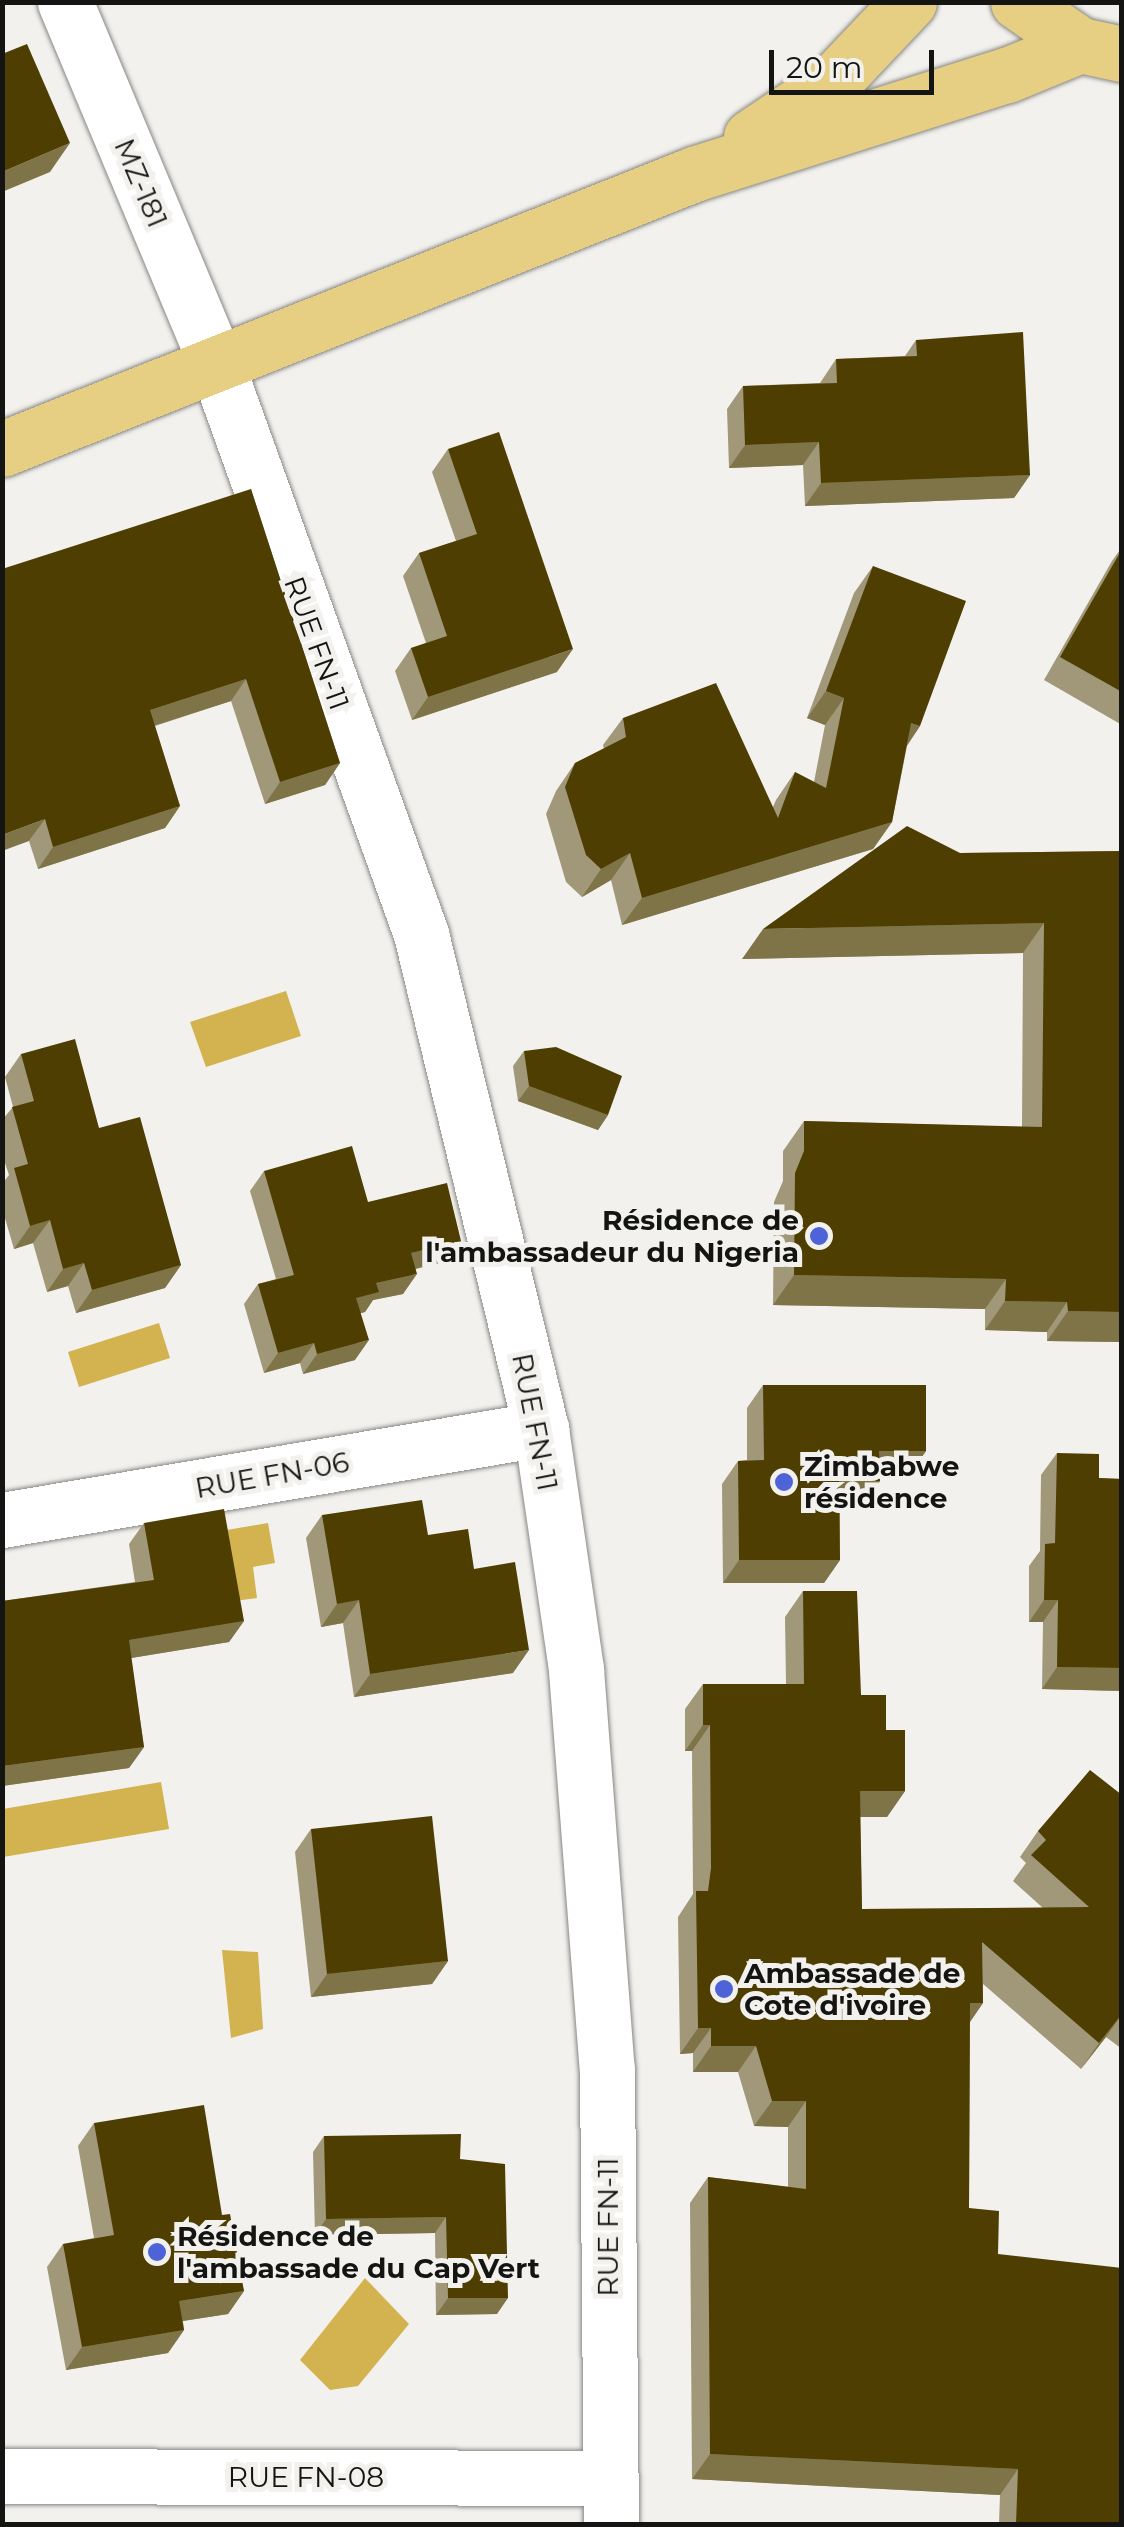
<!DOCTYPE html>
<meta charset="utf-8">
<style>
body{margin:0}
#map{position:relative;width:1124px;height:2527px;overflow:hidden;background:#f2f1ed;font-family:Montserrat,sans-serif}
div>[style]{position:absolute}
[style*='--x']{left:calc(var(--x)*1px);top:calc(var(--y)*1px);width:calc(var(--w)*1px);rotate:calc(var(--a)*1deg)}
.water>*{inset:0;background:#d3b34f}
.roads{filter:drop-shadow(0 0 2px #888784) drop-shadow(0 0 2px #888784)}
.minor>*{height:55px;margin:-27.5px;padding:0 27.5px;transform-origin:27.5px;border-radius:27.5px;background:#fff}
.major>*{height:55px;margin:-27.5px;padding:0 27.5px;transform-origin:27.5px;border-radius:27.5px;background:#e6cf82}
.wall>*{inset:0;background:#a09878}
.shaded-wall>*{inset:0;background:#7f7448}
.building>*{inset:0;background:#4e3e02}
.dots>*{width:28px;height:28px;translate:-50% -50%;box-sizing:border-box;border:5px solid #f2f1ed;border-radius:50%}
span{translate:-50% -50%;white-space:nowrap;text-align:center;line-height:1.15;-webkit-text-stroke:10px #f2f1ed;paint-order:stroke}
.street-label{font-size:28px;color:#141413}
.poi-label{font-size:28px;color:#141413;font-weight:700}
.right{translate:-100% -50%;text-align:right}
.left{translate:0 -50%;text-align:left}
.frame{position:absolute;inset:0;border:5px solid #141413;pointer-events:none}
.scale{position:absolute;left:769px;top:50px;width:165px;height:45px;box-sizing:border-box;border:5px solid #141413;border-top:0;padding-left:12px;font-size:30px;line-height:35px;white-space:nowrap;color:#141413;-webkit-text-stroke:8px #f2f1ed;paint-order:stroke}
</style>
<div id="map">
<div class="water">
<div style="clip-path:polygon(286px 991px,301px 1036px,206px 1067px,190px 1022px)"></div>
<div style="clip-path:polygon(159px 1323px,170px 1358px,79px 1387px,68px 1352px)"></div>
<div style="clip-path:polygon(268px 1523px,275px 1563px,253px 1567px,257px 1598px,225px 1602px,215px 1532px)"></div>
<div style="clip-path:polygon(161px 1782px,169px 1829px,3px 1857px,3px 1809px)"></div>
<div style="clip-path:polygon(222px 1950px,258px 1952px,263px 2029px,231px 2038px)"></div>
<div style="clip-path:polygon(365px 2278px,409px 2324px,358px 2386px,330px 2390px,300px 2360px)"></div>
</div>
<div class="roads">
<div class="minor">
<div style="--x:65;--y:2;--w:391;--a:67.3"></div>
<div style="--x:216;--y:363;--w:607;--a:70.25"></div>
<div style="--x:421;--y:934;--w:509;--a:76.37"></div>
<div style="--x:541;--y:1429;--w:244;--a:81.7"></div>
<div style="--x:576;--y:1670;--w:400;--a:85.6"></div>
<div style="--x:607;--y:2069;--w:455;--a:89.5"></div>
<div style="--x:2;--y:1520;--w:547;--a:-9.58"></div>
<div style="--x:2;--y:2476;--w:607;--a:0.19"></div>
</div>
<div class="major">
<div style="--x:1018;--y:2;--w:75;--a:34.7"></div>
<div style="--x:1080;--y:45;--w:43;--a:12.1"></div>
<div style="--x:751;--y:137;--w:100;--a:-34"></div>
<div style="--x:834;--y:81;--w:109;--a:-46.5"></div>
<div style="--x:2;--y:449;--w:745;--a:-21.67"></div>
<div style="--x:694;--y:174;--w:328;--a:-17.6"></div>
<div style="--x:1007;--y:75;--w:79;--a:-22.3"></div>
</div>
</div>
<div class="wall">
<div style="clip-path:polygon(916px 340px,1030px 475px,1014px 498px,805px 506px,803px 465px,729px 468px,727px 409px,743px 386px,820px 383px,836px 359px,905px 356px)"></div>
<div style="clip-path:polygon(448px 449px,557px 672px,412px 720px,395px 671px,411px 648px,426px 643px,403px 576px,419px 553px,456px 541px,432px 472px)"></div>
<div style="clip-path:polygon(251px 489px,340px 763px,325px 785px,265px 804px,231px 701px,155px 726px,180px 806px,165px 828px,38px 869px,29px 841px)"></div>
<div style="clip-path:polygon(1122px 547px,1122px 725px,1044px 680px,1112px 561px)"></div>
<div style="clip-path:polygon(873px 566px,920px 726px,907px 746px,892px 822px,873px 849px,622px 925px,611px 880px,582px 897px,566px 882px,546px 814px,556px 791px,575px 763px,604px 749px,603px 745px,623px 718px,773px 807px,776px 800px,795px 772px,814px 782px,825px 725px,807px 718px,854px 593px)"></div>
<div style="clip-path:polygon(1122px 851px,1122px 1342px,1047px 1341px,1047px 1332px,985px 1330px,985px 1309px,773px 1305px,774px 1202px,783px 1181px,783px 1151px,804px 1121px,1022px 1127px,1023px 953px,742px 959px,960px 853px)"></div>
<div style="clip-path:polygon(524px 1051px,608px 1115px,598px 1130px,518px 1101px,513px 1066px)"></div>
<div style="clip-path:polygon(21px 1054px,99px 1128px,181px 1265px,165px 1288px,76px 1313px,68px 1286px,47px 1292px,33px 1243px,14px 1249px,2px 1208px,2px 1184px,9px 1175px,2px 1154px,2px 1120px,13px 1107px,5px 1077px)"></div>
<div style="clip-path:polygon(264px 1171px,368px 1202px,447px 1261px,416px 1269px,403px 1294px,373px 1300px,365px 1312px,361px 1313px,355px 1360px,303px 1374px,300px 1363px,264px 1373px,244px 1304px,258px 1284px,276px 1279px,250px 1191px)"></div>
<div style="clip-path:polygon(763px 1385px,926px 1451px,910px 1474px,880px 1474px,880px 1481px,864px 1504px,840px 1504px,840px 1560px,824px 1583px,723px 1583px,722px 1484px,738px 1461px,747px 1460px,747px 1408px)"></div>
<div style="clip-path:polygon(1057px 1453px,1099px 1478px,1122px 1479px,1122px 1691px,1042px 1689px,1043px 1622px,1029px 1622px,1029px 1566px,1040px 1551px,1041px 1475px)"></div>
<div style="clip-path:polygon(322px 1515px,428px 1535px,474px 1569px,513px 1673px,354px 1697px,343px 1623px,321px 1627px,306px 1538px)"></div>
<div style="clip-path:polygon(144px 1523px,244px 1621px,229px 1642px,131px 1658px,144px 1747px,129px 1768px,2px 1786px,2px 1601px,135px 1582px,129px 1544px)"></div>
<div style="clip-path:polygon(803px 1591px,861px 1695px,886px 1730px,905px 1791px,887px 1817px,860px 1817px,862px 1909px,1043px 1908px,1013px 1881px,1026px 1863px,1020px 1857px,1038px 1831px,1122px 1795px,1122px 2049px,1106px 2037px,1081px 2069px,983px 1984px,983px 2003px,970px 2022px,969px 2208px,998px 2254px,1122px 2524px,999px 2524px,1000px 2495px,692px 2479px,690px 2203px,708px 2177px,788px 2187px,788px 2127px,754px 2126px,738px 2072px,693px 2072px,693px 2053px,680px 2054px,678px 1917px,693px 1894px,692px 1751px,685px 1751px,685px 1709px,703px 1684px,786px 1684px,785px 1617px)"></div>
<div style="clip-path:polygon(311px 1829px,448px 1961px,432px 1984px,311px 1997px,295px 1852px)"></div>
<div style="clip-path:polygon(94px 2123px,222px 2215px,244px 2291px,228px 2314px,183px 2321px,184px 2330px,168px 2353px,66px 2370px,47px 2267px,63px 2244px,94px 2238px,78px 2146px)"></div>
<div style="clip-path:polygon(324px 2136px,460px 2159px,497px 2314px,436px 2315px,435px 2233px,315px 2235px,313px 2152px)"></div>
</div>
<div class="shaded-wall">
<div style="clip-path:polygon(70px 143px,50px 172px,2px 192px,2px 172px)"></div>
<div style="clip-path:polygon(819px 442px,803px 465px,729px 468px,745px 445px)"></div>
<div style="clip-path:polygon(1030px 475px,1014px 498px,805px 506px,821px 483px)"></div>
<div style="clip-path:polygon(573px 649px,557px 672px,412px 720px,428px 697px)"></div>
<div style="clip-path:polygon(246px 679px,231px 701px,134px 732px,150px 710px)"></div>
<div style="clip-path:polygon(826px 691px,844px 698px,825px 725px,807px 718px)"></div>
<div style="clip-path:polygon(911px 723px,920px 726px,901px 754px)"></div>
<div style="clip-path:polygon(340px 763px,325px 785px,265px 804px,280px 782px)"></div>
<div style="clip-path:polygon(180px 806px,165px 828px,38px 869px,53px 847px)"></div>
<div style="clip-path:polygon(45px 819px,29px 841px,2px 851px,2px 835px)"></div>
<div style="clip-path:polygon(892px 822px,873px 849px,622px 925px,642px 898px)"></div>
<div style="clip-path:polygon(630px 853px,611px 880px,582px 897px,601px 869px)"></div>
<div style="clip-path:polygon(1044px 923px,1023px 953px,742px 959px,763px 929px)"></div>
<div style="clip-path:polygon(529px 1086px,608px 1115px,598px 1130px,518px 1101px)"></div>
<div style="clip-path:polygon(50px 1220px,33px 1243px,14px 1249px,30px 1226px)"></div>
<div style="clip-path:polygon(461px 1241px,447px 1261px,397px 1273px,411px 1253px)"></div>
<div style="clip-path:polygon(84px 1263px,68px 1286px,47px 1292px,63px 1269px)"></div>
<div style="clip-path:polygon(181px 1265px,165px 1288px,76px 1313px,92px 1290px)"></div>
<div style="clip-path:polygon(417px 1274px,403px 1294px,373px 1300px,365px 1312px,342px 1318px,356px 1298px,376px 1283px)"></div>
<div style="clip-path:polygon(794px 1275px,1006px 1279px,985px 1309px,773px 1305px)"></div>
<div style="clip-path:polygon(1005px 1301px,1067px 1302px,1047px 1332px,985px 1330px)"></div>
<div style="clip-path:polygon(1068px 1311px,1122px 1312px,1122px 1342px,1047px 1341px)"></div>
<div style="clip-path:polygon(369px 1340px,355px 1360px,303px 1374px,317px 1354px)"></div>
<div style="clip-path:polygon(314px 1343px,300px 1363px,264px 1373px,278px 1353px)"></div>
<div style="clip-path:polygon(879px 1451px,926px 1451px,910px 1474px,863px 1474px)"></div>
<div style="clip-path:polygon(839px 1481px,880px 1481px,864px 1504px,823px 1504px)"></div>
<div style="clip-path:polygon(739px 1560px,840px 1560px,824px 1583px,723px 1583px)"></div>
<div style="clip-path:polygon(359px 1600px,343px 1623px,321px 1627px,337px 1604px)"></div>
<div style="clip-path:polygon(1044px 1600px,1058px 1600px,1043px 1622px,1029px 1622px)"></div>
<div style="clip-path:polygon(244px 1621px,229px 1642px,113px 1661px,129px 1640px)"></div>
<div style="clip-path:polygon(529px 1650px,513px 1673px,354px 1697px,370px 1674px)"></div>
<div style="clip-path:polygon(1057px 1667px,1122px 1668px,1122px 1691px,1042px 1689px)"></div>
<div style="clip-path:polygon(703px 1725px,710px 1725px,692px 1751px,685px 1751px)"></div>
<div style="clip-path:polygon(144px 1747px,129px 1768px,2px 1786px,2px 1766px)"></div>
<div style="clip-path:polygon(860px 1791px,905px 1791px,887px 1817px,842px 1817px)"></div>
<div style="clip-path:polygon(448px 1961px,432px 1984px,311px 1997px,327px 1974px)"></div>
<div style="clip-path:polygon(970px 2003px,983px 2003px,965px 2029px)"></div>
<div style="clip-path:polygon(1122px 2014px,1106px 2037px,1081px 2069px,1099px 2043px)"></div>
<div style="clip-path:polygon(698px 2028px,711px 2028px,693px 2053px,680px 2054px)"></div>
<div style="clip-path:polygon(711px 2046px,756px 2046px,738px 2072px,693px 2072px)"></div>
<div style="clip-path:polygon(772px 2101px,806px 2101px,788px 2127px,754px 2126px)"></div>
<div style="clip-path:polygon(446px 2217px,435px 2233px,315px 2235px,326px 2219px)"></div>
<div style="clip-path:polygon(244px 2291px,228px 2314px,163px 2324px,179px 2301px)"></div>
<div style="clip-path:polygon(448px 2298px,508px 2298px,497px 2314px,436px 2315px)"></div>
<div style="clip-path:polygon(184px 2330px,168px 2353px,66px 2370px,82px 2347px)"></div>
<div style="clip-path:polygon(710px 2454px,1018px 2469px,1000px 2495px,692px 2479px)"></div>
</div>
<div class="building">
<div style="clip-path:polygon(27px 44px,70px 143px,2px 172px,2px 54px)"></div>
<div style="clip-path:polygon(1023px 332px,1030px 475px,821px 483px,819px 442px,745px 445px,743px 386px,837px 383px,836px 359px,917px 356px,916px 340px)"></div>
<div style="clip-path:polygon(499px 432px,573px 649px,428px 697px,411px 648px,447px 636px,419px 553px,477px 534px,448px 449px)"></div>
<div style="clip-path:polygon(251px 489px,340px 763px,280px 782px,246px 679px,150px 710px,180px 806px,53px 847px,45px 819px,2px 835px,2px 569px)"></div>
<div style="clip-path:polygon(1122px 549px,1122px 692px,1060px 657px)"></div>
<div style="clip-path:polygon(873px 566px,966px 601px,920px 726px,911px 723px,892px 822px,642px 898px,630px 853px,601px 869px,586px 855px,565px 787px,575px 763px,626px 737px,623px 718px,716px 683px,778px 818px,795px 772px,826px 788px,844px 698px,826px 691px)"></div>
<div style="clip-path:polygon(907px 826px,960px 853px,1122px 851px,1122px 1312px,1068px 1311px,1067px 1302px,1005px 1301px,1006px 1279px,794px 1275px,795px 1173px,804px 1151px,804px 1121px,1042px 1127px,1044px 923px,763px 929px)"></div>
<div style="clip-path:polygon(75px 1039px,99px 1128px,140px 1117px,181px 1265px,92px 1290px,84px 1263px,63px 1269px,50px 1220px,30px 1226px,14px 1168px,28px 1164px,12px 1107px,34px 1101px,21px 1054px)"></div>
<div style="clip-path:polygon(556px 1047px,622px 1076px,608px 1115px,529px 1086px,524px 1051px)"></div>
<div style="clip-path:polygon(352px 1146px,368px 1202px,447px 1183px,461px 1241px,411px 1253px,417px 1274px,376px 1283px,379px 1292px,356px 1298px,369px 1340px,317px 1354px,314px 1343px,278px 1353px,258px 1284px,294px 1275px,264px 1171px)"></div>
<div style="clip-path:polygon(763px 1385px,926px 1385px,926px 1451px,879px 1451px,880px 1481px,839px 1481px,840px 1560px,739px 1560px,738px 1461px,764px 1460px)"></div>
<div style="clip-path:polygon(1057px 1453px,1099px 1454px,1099px 1478px,1122px 1479px,1122px 1668px,1057px 1667px,1058px 1600px,1044px 1600px,1045px 1544px,1055px 1543px)"></div>
<div style="clip-path:polygon(422px 1500px,428px 1535px,468px 1529px,474px 1569px,515px 1562px,529px 1650px,370px 1674px,359px 1600px,337px 1604px,322px 1515px)"></div>
<div style="clip-path:polygon(224px 1509px,244px 1621px,129px 1640px,144px 1747px,2px 1766px,2px 1601px,154px 1580px,144px 1523px)"></div>
<div style="clip-path:polygon(803px 1591px,857px 1591px,861px 1695px,886px 1695px,886px 1730px,905px 1730px,905px 1791px,860px 1791px,862px 1909px,1089px 1907px,1031px 1855px,1046px 1840px,1038px 1831px,1090px 1770px,1122px 1795px,1122px 2014px,1099px 2043px,982px 1942px,983px 2003px,970px 2003px,969px 2208px,999px 2211px,998px 2254px,1122px 2268px,1122px 2524px,1016px 2524px,1018px 2469px,710px 2454px,708px 2177px,806px 2189px,806px 2101px,772px 2101px,756px 2046px,711px 2046px,711px 2028px,698px 2028px,696px 1891px,708px 1891px,711px 1868px,710px 1725px,703px 1725px,703px 1684px,804px 1684px)"></div>
<div style="clip-path:polygon(432px 1816px,448px 1961px,327px 1974px,311px 1829px)"></div>
<div style="clip-path:polygon(204px 2105px,222px 2215px,230px 2214px,244px 2291px,179px 2301px,184px 2330px,82px 2347px,63px 2244px,114px 2235px,94px 2123px)"></div>
<div style="clip-path:polygon(461px 2134px,460px 2159px,505px 2164px,508px 2298px,448px 2298px,446px 2217px,326px 2219px,324px 2136px)"></div>
</div>
<div class="dots">
<div style="left:819px;top:1236px;background:#4e63d8"></div>
<div style="left:784px;top:1482px;background:#4e63d8"></div>
<div style="left:724px;top:1989px;background:#4e63d8"></div>
<div style="left:157px;top:2252px;background:#4e63d8"></div>
</div>
<div class="street-label">
<span style="left:141px;top:183px;rotate:67deg">MZ-181</span>
<span style="left:317px;top:643px;rotate:70deg">RUE FN-11</span>
<span style="left:535px;top:1422px;rotate:79deg">RUE FN-11</span>
<span style="left:272px;top:1475px;rotate:-10deg">RUE FN-06</span>
<span style="left:608px;top:2227px;rotate:-90deg">RUE FN-11</span>
<span style="left:306px;top:2477px">RUE FN-08</span>
</div>
<div class="poi-label">
<span class="right" style="left:799px;top:1236px">Résidence de<br>l'ambassadeur du Nigeria</span>
<span class="left" style="left:804px;top:1482px">Zimbabwe<br>résidence</span>
<span class="left" style="left:744px;top:1989px">Ambassade de<br>Cote d'ivoire</span>
<span class="left" style="left:177px;top:2252px">Résidence de<br>l'ambassade du Cap Vert</span>
</div>
<div class="frame"></div>
<div class="scale">20 m</div>
</div>
